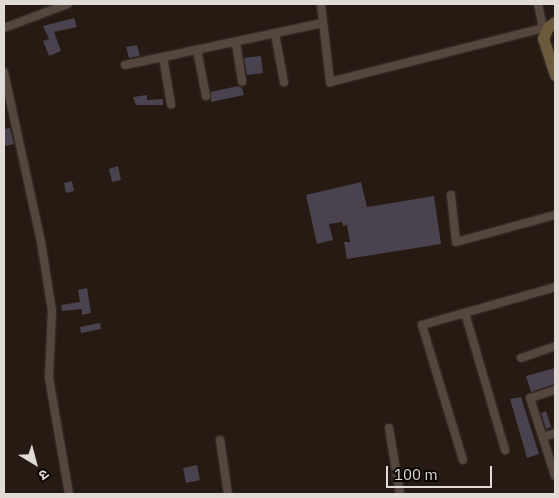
<!DOCTYPE html>
<meta charset="utf-8">
<style>
body{margin:0}
#map{position:relative;width:559px;height:498px;overflow:hidden;background:#261a12;font-family:"IBM Plex Sans","Noto Sans Devanagari",sans-serif}
div>[style]{position:absolute}
[style*='--x']{left:calc(var(--x)*1px);top:calc(var(--y)*1px);width:calc(var(--w)*1px);rotate:calc(var(--a)*1deg)}
.building>*{inset:0;background:#4a424f}
.roads{filter:drop-shadow(0 0 1px #3d3430) drop-shadow(0 0 1px #3d3430)}
.street>*{height:8px;margin:-4px;padding:0 4px;transform-origin:4px;border-radius:4px;background:#55473e}
.secondary>*{height:11px;margin:-5.5px;padding:0 5.5px;transform-origin:5.5px;border-radius:5.5px;background:#6b5a3c}
span{translate:-50% -50%;white-space:nowrap;text-align:center;line-height:1.15;-webkit-text-stroke:5px #0b0604;paint-order:stroke}
.frame{position:absolute;inset:0;border:5px solid #e2dad5;pointer-events:none}
.north{position:absolute;left:10px;top:438px;width:50px;height:50px;-webkit-text-stroke:4px #0b0604;paint-order:stroke;rotate:143deg;font-size:14px;font-weight:700;line-height:20px;text-align:center;color:#e2dad5}
.north::after{content:'';display:block;margin:auto;width:18px;height:22px;background:#e2dad5;clip-path:polygon(50% 0,100% 100%,50% 72%,0 100%)}
.scale{position:absolute;left:386px;top:466px;width:106px;height:22px;box-sizing:border-box;border:2px solid #e2dad5;border-top:0;padding-left:6px;font-size:15px;line-height:18px;white-space:nowrap;color:#e2dad5;-webkit-text-stroke:4px #0b0604;paint-order:stroke}
</style>
<div id="map">
<div class="building">
<div style="clip-path:polygon(74px 18px,77px 27px,54px 32px,61px 51px,49px 56px,43px 41px,49px 39px,43px 26px)"></div>
<div style="clip-path:polygon(137px 45px,140px 56px,129px 58px,126px 47px)"></div>
<div style="clip-path:polygon(261px 56px,263px 73px,247px 75px,244px 58px)"></div>
<div style="clip-path:polygon(238px 86px,242px 88px,244px 95px,211px 102px,211px 92px)"></div>
<div style="clip-path:polygon(147px 95px,147px 100px,163px 99px,163px 105px,136px 105px,133px 97px)"></div>
<div style="clip-path:polygon(10px 128px,14px 144px,4px 146px,4px 129px)"></div>
<div style="clip-path:polygon(118px 166px,121px 180px,112px 182px,109px 169px)"></div>
<div style="clip-path:polygon(72px 181px,74px 191px,66px 193px,64px 183px)"></div>
<div style="clip-path:polygon(361px 182px,367px 207px,434px 196px,441px 244px,347px 259px,344px 242px,350px 242px,347px 225px,343px 226px,342px 222px,329px 224px,333px 240px,317px 244px,306px 195px)"></div>
<div style="clip-path:polygon(87px 288px,91px 313px,82px 315px,82px 309px,62px 311px,61px 305px,80px 302px,78px 290px)"></div>
<div style="clip-path:polygon(100px 323px,101px 329px,81px 333px,80px 327px)"></div>
<div style="clip-path:polygon(555px 368px,555px 384px,531px 392px,526px 376px)"></div>
<div style="clip-path:polygon(521px 397px,539px 454px,527px 458px,510px 399px)"></div>
<div style="clip-path:polygon(546px 411px,551px 427px,546px 429px,541px 413px)"></div>
<div style="clip-path:polygon(197px 465px,200px 480px,186px 483px,183px 468px)"></div>
</div>
<div class="roads">
<div class="street">
<div style="--x:321;--y:4;--w:79;--a:83.4"></div>
<div style="--x:330;--y:82;--w:225;--a:-14.2"></div>
<div style="--x:538;--y:4;--w:25;--a:78"></div>
<div style="--x:4;--y:28;--w:68;--a:-20.6"></div>
<div style="--x:275;--y:34;--w:49;--a:79.4"></div>
<div style="--x:236;--y:43;--w:39;--a:81"></div>
<div style="--x:197;--y:50;--w:47;--a:78.9"></div>
<div style="--x:163;--y:57;--w:48;--a:80.3"></div>
<div style="--x:125;--y:65;--w:202;--a:-12"></div>
<div style="--x:4;--y:72;--w:174;--a:77.7"></div>
<div style="--x:41;--y:242;--w:70;--a:80.9"></div>
<div style="--x:52;--y:311;--w:67;--a:92.6"></div>
<div style="--x:49;--y:378;--w:118;--a:80.2"></div>
<div style="--x:451;--y:195;--w:47;--a:83.9"></div>
<div style="--x:456;--y:242;--w:103;--a:-15.3"></div>
<div style="--x:465;--y:313;--w:143;--a:73.7"></div>
<div style="--x:521;--y:358;--w:36;--a:-19"></div>
<div style="--x:555;--y:390;--w:26;--a:162"></div>
<div style="--x:530;--y:398;--w:82;--a:72.2"></div>
<div style="--x:389;--y:428;--w:67;--a:80.5"></div>
<div style="--x:543;--y:437;--w:13;--a:-18"></div>
<div style="--x:220;--y:440;--w:55;--a:81.6"></div>
<div style="--x:463;--y:460;--w:141;--a:-106.9"></div>
<div style="--x:422;--y:325;--w:138;--a:-15.9"></div>
</div>
<div class="secondary">
<div style="--x:555;--y:22;--w:9;--a:144"></div>
<div style="--x:548;--y:27;--w:12;--a:114"></div>
<div style="--x:543;--y:38;--w:39;--a:72"></div>
</div>
</div>
<div class="frame"></div>
<div class="north">उ</div>
<div class="scale">100 m</div>
</div>
